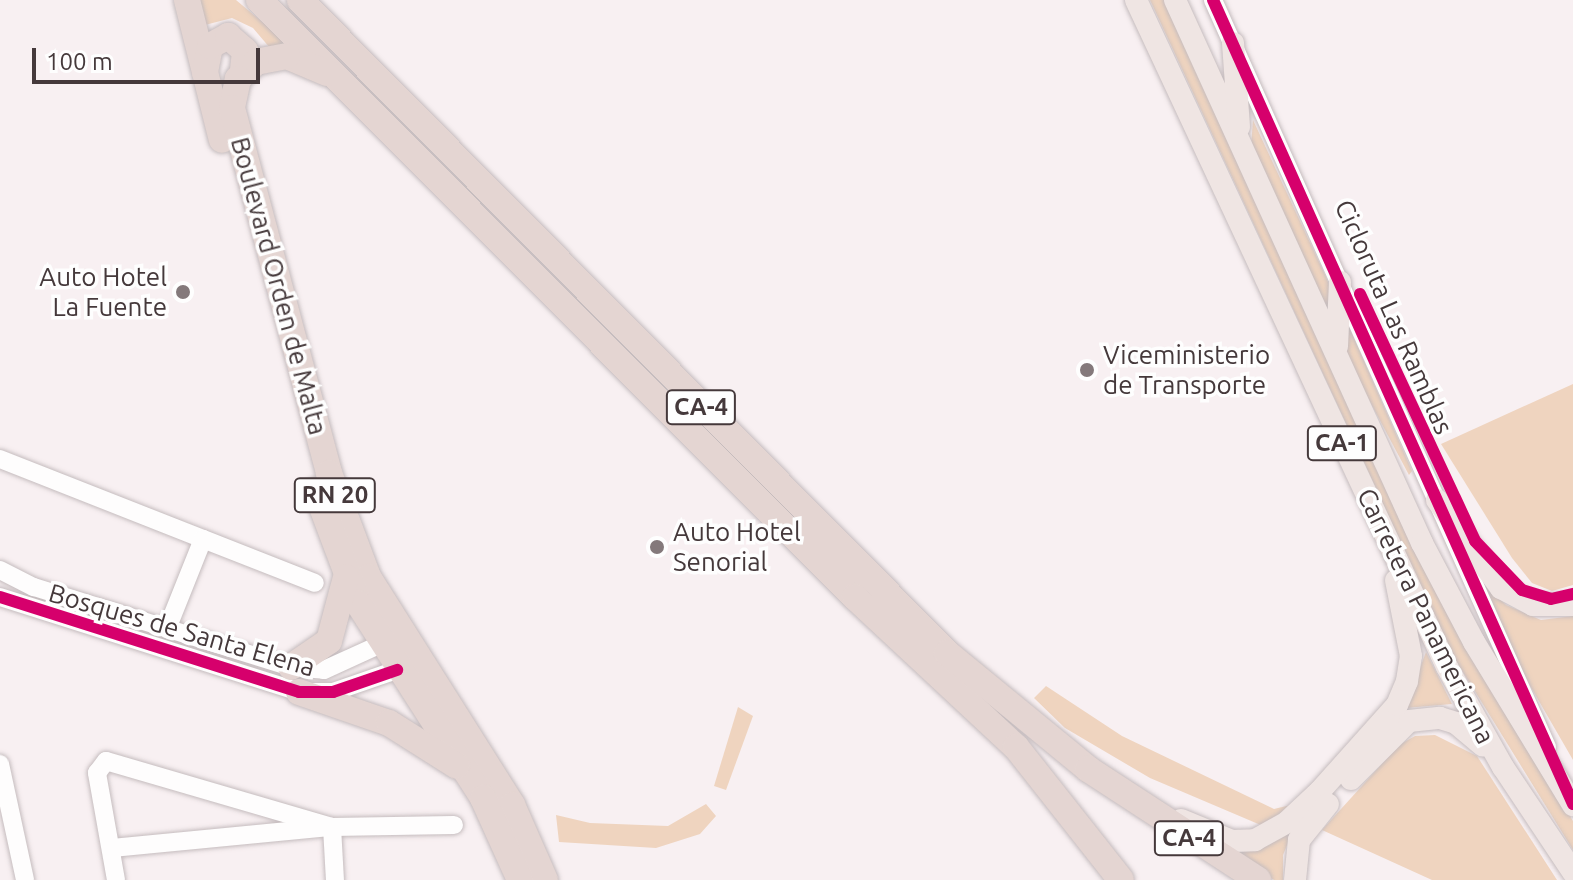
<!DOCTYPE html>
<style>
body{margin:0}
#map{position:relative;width:1573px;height:880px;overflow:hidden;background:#f8f0f2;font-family:Ubuntu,sans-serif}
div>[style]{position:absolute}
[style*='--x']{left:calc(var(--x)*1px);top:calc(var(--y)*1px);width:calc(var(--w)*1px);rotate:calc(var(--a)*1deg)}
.green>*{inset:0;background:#efd4bf}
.roads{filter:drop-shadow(0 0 2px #c5bcbe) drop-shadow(0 0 2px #c5bcbe)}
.minor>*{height:18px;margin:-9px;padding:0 9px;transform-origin:9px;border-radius:9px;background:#fefdfd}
.major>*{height:22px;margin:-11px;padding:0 11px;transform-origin:11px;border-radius:11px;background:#efe5e3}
.highway>*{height:26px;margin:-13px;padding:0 13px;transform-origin:13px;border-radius:13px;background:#e4d5d2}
.cycleway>*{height:12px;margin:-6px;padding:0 6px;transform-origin:6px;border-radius:6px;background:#d6006c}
.dots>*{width:22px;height:22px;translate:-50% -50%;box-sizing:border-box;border:4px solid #fefefe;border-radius:50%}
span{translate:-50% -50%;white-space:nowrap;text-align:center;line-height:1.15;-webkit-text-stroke:7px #fefefe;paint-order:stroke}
.shield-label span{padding:2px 6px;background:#fefefe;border:2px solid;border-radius:6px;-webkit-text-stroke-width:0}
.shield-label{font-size:24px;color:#45393b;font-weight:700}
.poi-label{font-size:26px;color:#45393b}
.right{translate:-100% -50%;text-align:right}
.left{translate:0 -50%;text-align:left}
.street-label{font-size:26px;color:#45393b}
.scale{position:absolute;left:32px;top:48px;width:228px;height:36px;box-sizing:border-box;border:4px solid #45393b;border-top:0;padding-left:10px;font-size:24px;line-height:28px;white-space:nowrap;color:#45393b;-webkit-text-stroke:6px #fefefe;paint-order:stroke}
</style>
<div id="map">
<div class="green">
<div style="clip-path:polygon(197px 0,236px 0,292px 47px,270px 48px,253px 28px,232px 18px,201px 26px)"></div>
<div style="clip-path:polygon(1150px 0,1166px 0,1474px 659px,1573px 821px,1573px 850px,1455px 659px)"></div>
<div style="clip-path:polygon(1253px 120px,1326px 277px,1332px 293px,1330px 314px,1251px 147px)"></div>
<div style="clip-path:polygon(1346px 320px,1412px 471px,1409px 475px,1344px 353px)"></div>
<div style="clip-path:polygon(1573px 384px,1573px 585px,1552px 591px,1532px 583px,1512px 558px,1441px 444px)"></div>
<div style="clip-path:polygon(1482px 581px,1506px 605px,1541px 620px,1573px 616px,1573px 760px,1525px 677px)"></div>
<div style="clip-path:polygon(1426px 652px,1452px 704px,1405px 708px)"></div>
<div style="clip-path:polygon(1046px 686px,1122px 736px,1274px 809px,1303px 802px,1263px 826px,1150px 778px,1065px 728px,1034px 698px)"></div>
<div style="clip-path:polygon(738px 707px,753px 716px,726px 790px,714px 786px)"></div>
<div style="clip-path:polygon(1435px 735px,1477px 756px,1557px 880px,1432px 880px,1322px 830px,1399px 745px,1415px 736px)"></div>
<div style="clip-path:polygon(706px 804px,716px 816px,700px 834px,656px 848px,559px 842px,556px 815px,590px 823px,668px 826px)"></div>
<div style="clip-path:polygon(1295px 826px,1283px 855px,1283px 880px,1274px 880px,1236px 853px,1269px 845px)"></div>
</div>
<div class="roads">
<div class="minor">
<div style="--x:1213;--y:0;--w:818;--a:65.91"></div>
<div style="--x:0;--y:459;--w:218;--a:21.5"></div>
<div style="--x:203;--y:539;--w:97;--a:111.8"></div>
<div style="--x:203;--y:539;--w:120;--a:21.4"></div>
<div style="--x:0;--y:570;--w:38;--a:27"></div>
<div style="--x:34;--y:587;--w:269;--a:17.3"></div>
<div style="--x:291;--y:667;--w:33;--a:5"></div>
<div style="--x:324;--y:670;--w:63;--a:-24.5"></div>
<div style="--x:0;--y:597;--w:314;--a:17.6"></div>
<div style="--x:299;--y:692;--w:34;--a:0"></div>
<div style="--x:333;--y:692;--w:68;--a:-19"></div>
<div style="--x:0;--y:764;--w:119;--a:77.8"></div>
<div style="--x:332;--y:827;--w:53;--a:86.8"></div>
<div style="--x:112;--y:848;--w:221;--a:-5.5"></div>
<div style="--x:332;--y:827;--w:122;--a:-0.9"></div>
<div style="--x:116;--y:880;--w:109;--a:-100.1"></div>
<div style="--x:97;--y:773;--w:15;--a:-53"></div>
<div style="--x:106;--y:761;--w:235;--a:16.3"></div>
</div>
<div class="major">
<div style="--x:1136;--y:0;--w:736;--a:65"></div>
<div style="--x:1447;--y:667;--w:115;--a:60.8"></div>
<div style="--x:1503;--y:767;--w:126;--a:56.3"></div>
<div style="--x:1175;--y:0;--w:597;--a:65.54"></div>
<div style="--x:1422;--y:543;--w:112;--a:62.3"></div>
<div style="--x:1474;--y:642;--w:191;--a:58.7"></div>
<div style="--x:1233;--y:43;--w:84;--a:85.9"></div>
<div style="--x:1337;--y:346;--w:64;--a:-87.3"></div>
<div style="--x:1437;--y:500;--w:109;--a:54"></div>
<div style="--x:1501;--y:588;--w:36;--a:28"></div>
<div style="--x:1533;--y:605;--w:40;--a:0"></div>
<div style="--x:1351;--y:779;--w:82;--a:-45"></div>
<div style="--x:1409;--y:721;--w:31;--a:-6"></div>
<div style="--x:1440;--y:718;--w:17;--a:17"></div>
<div style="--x:1456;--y:723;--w:35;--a:40"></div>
<div style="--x:1181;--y:820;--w:55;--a:22.4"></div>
<div style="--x:1232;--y:841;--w:23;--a:-2"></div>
<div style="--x:1255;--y:840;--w:37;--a:-29"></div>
<div style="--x:1287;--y:822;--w:45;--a:-43.2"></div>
<div style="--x:1320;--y:791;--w:115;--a:-48.2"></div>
<div style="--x:1397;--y:705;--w:26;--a:-67"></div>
<div style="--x:1407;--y:681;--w:25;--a:-81"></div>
<div style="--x:1411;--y:656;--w:77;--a:-101.2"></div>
<div style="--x:1295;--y:880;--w:40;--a:-84.3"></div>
<div style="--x:1299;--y:840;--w:46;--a:-51.1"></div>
</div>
<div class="highway">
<div style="--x:187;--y:0;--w:144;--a:76"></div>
<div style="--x:259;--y:0;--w:844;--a:45.05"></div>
<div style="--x:855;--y:597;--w:220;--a:43"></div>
<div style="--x:1016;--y:747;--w:169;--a:51.7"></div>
<div style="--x:300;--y:0;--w:919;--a:45.26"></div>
<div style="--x:947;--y:653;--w:183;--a:39.4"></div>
<div style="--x:1088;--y:769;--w:203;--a:33.1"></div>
<div style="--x:205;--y:72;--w:26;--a:-79"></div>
<div style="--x:210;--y:46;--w:21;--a:-29"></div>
<div style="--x:228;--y:36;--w:23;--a:41"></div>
<div style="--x:245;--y:51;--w:19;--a:96"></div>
<div style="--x:327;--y:73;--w:43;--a:-157"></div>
<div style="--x:287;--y:56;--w:32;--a:169"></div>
<div style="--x:256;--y:62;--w:25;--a:137"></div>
<div style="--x:238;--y:79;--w:30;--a:102"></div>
<div style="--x:232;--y:108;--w:378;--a:75.1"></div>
<div style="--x:329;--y:473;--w:111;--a:69.4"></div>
<div style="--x:368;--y:577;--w:270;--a:57.7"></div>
<div style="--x:512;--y:805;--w:82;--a:66.3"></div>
<div style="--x:316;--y:491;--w:120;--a:69.4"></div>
<div style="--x:358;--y:603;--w:232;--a:57.3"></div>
<div style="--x:483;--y:798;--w:90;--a:65.7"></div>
<div style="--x:291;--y:667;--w:46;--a:-34.4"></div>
<div style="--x:329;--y:641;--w:66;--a:-75.1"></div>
<div style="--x:299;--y:692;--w:95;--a:19"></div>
<div style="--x:389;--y:723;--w:80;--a:32.3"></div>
</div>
</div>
<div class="cycleway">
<div style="--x:1213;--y:0;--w:881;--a:65.88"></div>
<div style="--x:1360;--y:294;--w:272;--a:65"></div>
<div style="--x:1475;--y:541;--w:68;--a:46.2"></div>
<div style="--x:1522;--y:590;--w:30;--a:17"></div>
<div style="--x:1551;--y:599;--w:23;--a:-13"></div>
<div style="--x:0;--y:597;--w:314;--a:17.6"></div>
<div style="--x:299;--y:692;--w:34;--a:0"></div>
<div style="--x:333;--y:692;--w:68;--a:-19"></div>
</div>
<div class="dots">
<div style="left:183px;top:292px;background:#84797b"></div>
<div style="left:1087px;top:370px;background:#84797b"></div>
<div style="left:657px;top:547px;background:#84797b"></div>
</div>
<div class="shield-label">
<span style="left:701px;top:407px">CA-4</span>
<span style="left:1342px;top:443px">CA-1</span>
<span style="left:335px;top:495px">RN 20</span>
<span style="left:1189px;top:838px">CA-4</span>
</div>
<div class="poi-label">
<span class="right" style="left:167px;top:292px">Auto Hotel<br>La Fuente</span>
<span class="left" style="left:1103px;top:370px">Viceministerio<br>de Transporte</span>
<span class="left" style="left:673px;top:547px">Auto Hotel<br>Senorial</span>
</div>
<div class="street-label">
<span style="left:279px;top:286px;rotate:75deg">Boulevard Orden de Malta</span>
<span style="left:1394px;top:317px;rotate:66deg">Cicloruta Las Ramblas</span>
<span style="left:1426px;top:616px;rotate:64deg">Carretera Panamericana</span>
<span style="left:182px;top:630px;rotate:16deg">Bosques de Santa Elena</span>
</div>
<div class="scale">100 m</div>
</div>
